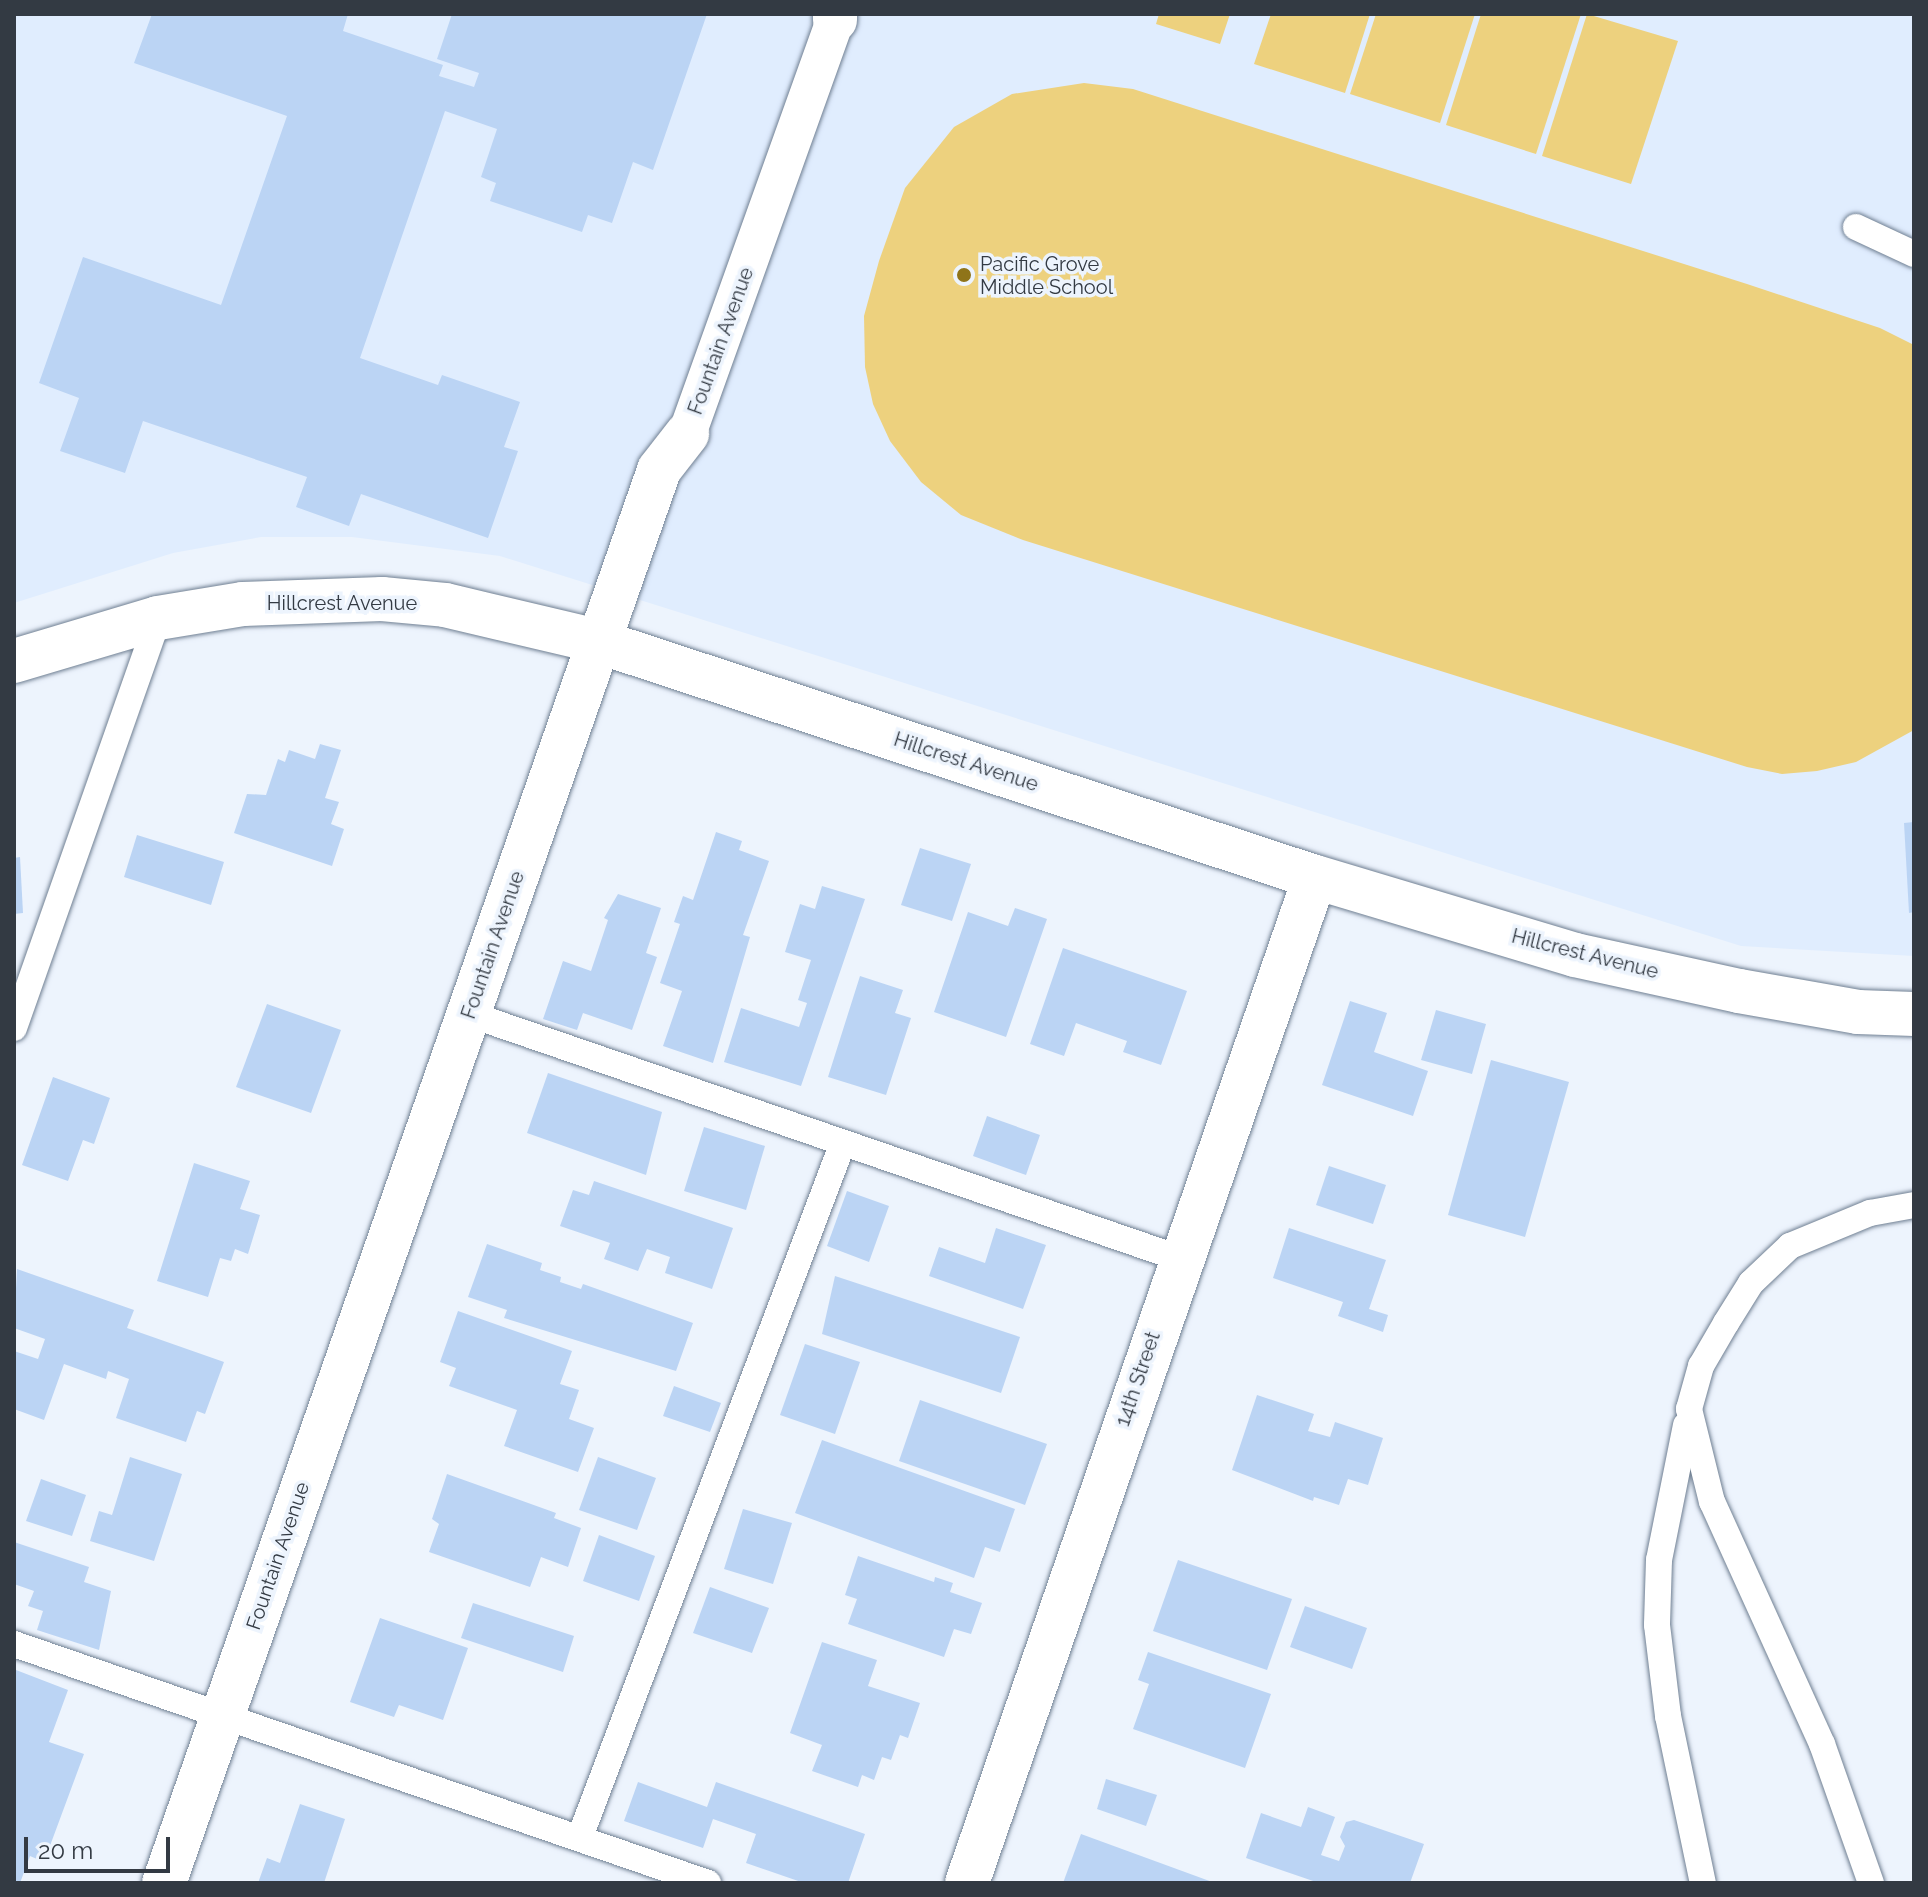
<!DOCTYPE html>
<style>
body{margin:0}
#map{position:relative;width:1928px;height:1897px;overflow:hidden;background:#edf4fd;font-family:Raleway,sans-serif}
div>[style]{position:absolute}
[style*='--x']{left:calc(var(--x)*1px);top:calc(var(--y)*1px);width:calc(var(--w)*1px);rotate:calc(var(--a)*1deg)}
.built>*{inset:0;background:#e0edfe}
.green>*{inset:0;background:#edd17e}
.building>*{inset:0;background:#bbd4f4}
.roads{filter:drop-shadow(0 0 2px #6f7f92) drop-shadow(0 0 2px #6f7f92)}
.service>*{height:26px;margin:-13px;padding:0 13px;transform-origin:13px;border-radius:13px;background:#fff}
.pedestrian>*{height:38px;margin:-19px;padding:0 19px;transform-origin:19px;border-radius:19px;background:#fff}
.minor>*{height:44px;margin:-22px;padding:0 22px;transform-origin:22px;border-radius:22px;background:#fff}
.tertiary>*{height:44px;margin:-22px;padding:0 22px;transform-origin:22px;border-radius:22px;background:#fff}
.dots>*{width:22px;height:22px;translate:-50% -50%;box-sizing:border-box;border:4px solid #edf4fd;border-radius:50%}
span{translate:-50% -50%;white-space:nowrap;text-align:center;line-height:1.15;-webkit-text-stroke:7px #edf4fd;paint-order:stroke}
.poi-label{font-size:20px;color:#333a43}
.left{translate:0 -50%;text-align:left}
.street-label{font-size:20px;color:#333a43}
.frame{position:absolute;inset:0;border:16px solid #333a43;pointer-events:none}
.scale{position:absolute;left:24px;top:1837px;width:146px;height:36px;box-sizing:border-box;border:4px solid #333a43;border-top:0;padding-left:10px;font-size:24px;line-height:28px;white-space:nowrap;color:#333a43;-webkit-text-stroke:6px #edf4fd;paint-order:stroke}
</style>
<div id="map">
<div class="built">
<div style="clip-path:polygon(14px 14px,1914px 14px,1914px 956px,1741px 946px,500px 556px,352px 537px,261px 537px,173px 553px,14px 603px)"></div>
</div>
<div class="green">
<div style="clip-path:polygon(1159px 14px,1230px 14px,1220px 44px,1156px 24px)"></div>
<div style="clip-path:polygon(1271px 14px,1370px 14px,1345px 93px,1254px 64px)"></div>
<div style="clip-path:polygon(1376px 14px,1475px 14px,1440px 123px,1350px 94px)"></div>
<div style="clip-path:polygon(1481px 14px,1581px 14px,1536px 154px,1446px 125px)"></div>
<div style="clip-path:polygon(1587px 14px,1678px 41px,1631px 184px,1542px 156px)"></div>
<div style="clip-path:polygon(1084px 83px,1133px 89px,1747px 284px,1880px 328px,1914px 345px,1914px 730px,1856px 762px,1817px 771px,1782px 774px,1747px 767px,1023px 540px,961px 515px,921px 482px,890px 441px,873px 404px,865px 367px,864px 316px,879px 261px,905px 188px,954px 127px,1012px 94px)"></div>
</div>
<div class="building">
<div style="clip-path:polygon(152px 14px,348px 14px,343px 31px,443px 65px,439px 76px,474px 87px,479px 73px,437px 59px,452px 14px,707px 14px,653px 170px,633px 162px,612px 223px,588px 215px,582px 232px,490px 201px,496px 183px,481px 177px,497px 129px,445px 111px,360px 358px,438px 385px,442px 375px,520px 402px,504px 447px,518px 451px,488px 538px,361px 494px,349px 526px,296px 507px,307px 477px,143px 421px,125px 473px,60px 451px,79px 398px,39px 383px,83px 257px,221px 305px,287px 116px,134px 63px)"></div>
<div style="clip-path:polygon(320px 744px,341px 750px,325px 798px,339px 802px,331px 824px,344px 829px,332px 866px,234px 833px,247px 794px,266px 795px,278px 759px,285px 762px,289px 750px,315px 759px)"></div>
<div style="clip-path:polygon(1914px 822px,1914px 912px,1909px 913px,1904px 823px)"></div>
<div style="clip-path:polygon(716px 832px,742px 841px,739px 850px,769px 861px,743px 935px,750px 937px,713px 1063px,663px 1046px,682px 991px,660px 983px,680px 924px,674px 922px,683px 896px,693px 900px)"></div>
<div style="clip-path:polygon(137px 835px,224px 862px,211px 905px,124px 877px)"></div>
<div style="clip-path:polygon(920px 848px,971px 864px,952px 921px,901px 905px)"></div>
<div style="clip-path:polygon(20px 857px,23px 913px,14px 914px,14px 858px)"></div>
<div style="clip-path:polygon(822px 886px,865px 899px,801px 1086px,724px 1062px,741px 1008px,799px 1027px,807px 1003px,798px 1000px,811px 960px,785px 952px,800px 904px,815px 909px)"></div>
<div style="clip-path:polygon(618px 894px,661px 908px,646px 953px,657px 957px,632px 1030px,583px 1013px,577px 1030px,543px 1019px,563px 961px,591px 971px,608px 920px,604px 918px)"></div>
<div style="clip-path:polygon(1015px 908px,1047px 919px,1006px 1037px,934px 1012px,968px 912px,1008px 926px)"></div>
<div style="clip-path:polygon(1063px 948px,1187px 991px,1161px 1065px,1123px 1052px,1127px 1041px,1076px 1023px,1064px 1056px,1030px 1044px)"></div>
<div style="clip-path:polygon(860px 976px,903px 990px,895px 1013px,911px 1018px,886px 1095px,828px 1077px)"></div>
<div style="clip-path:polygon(1350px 1001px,1387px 1013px,1374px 1052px,1428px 1071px,1413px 1116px,1322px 1085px)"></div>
<div style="clip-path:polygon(267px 1004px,341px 1030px,311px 1113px,236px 1087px)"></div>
<div style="clip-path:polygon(1436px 1010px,1486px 1024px,1472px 1074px,1421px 1060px)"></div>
<div style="clip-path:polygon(1491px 1060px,1569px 1082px,1525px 1237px,1448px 1215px)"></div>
<div style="clip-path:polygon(548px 1073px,662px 1112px,646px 1175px,527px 1133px)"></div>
<div style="clip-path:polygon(53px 1077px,110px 1098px,94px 1144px,83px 1140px,68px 1181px,22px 1165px)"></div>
<div style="clip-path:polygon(987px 1116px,1040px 1135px,1026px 1175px,973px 1156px)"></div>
<div style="clip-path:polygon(704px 1127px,765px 1146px,746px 1210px,684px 1191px)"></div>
<div style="clip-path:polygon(194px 1163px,250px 1181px,240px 1209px,260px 1215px,248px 1254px,235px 1249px,231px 1261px,220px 1258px,208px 1297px,157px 1281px)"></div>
<div style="clip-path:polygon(1329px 1166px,1386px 1185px,1373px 1224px,1316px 1205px)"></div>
<div style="clip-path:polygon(594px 1181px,733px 1228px,712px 1289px,665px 1273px,670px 1257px,647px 1249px,638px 1271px,604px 1259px,610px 1243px,560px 1226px,573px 1190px,589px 1195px)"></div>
<div style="clip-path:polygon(847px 1191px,889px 1206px,869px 1262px,827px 1246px)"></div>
<div style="clip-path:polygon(996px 1228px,1046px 1245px,1023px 1309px,929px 1276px,939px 1247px,985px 1263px)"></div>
<div style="clip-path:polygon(1289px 1228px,1386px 1260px,1369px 1309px,1388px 1315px,1383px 1332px,1338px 1316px,1343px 1302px,1273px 1278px)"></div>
<div style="clip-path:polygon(487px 1244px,542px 1263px,540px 1270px,561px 1277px,560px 1282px,581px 1289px,583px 1284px,693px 1323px,676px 1371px,504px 1318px,507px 1310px,468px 1297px)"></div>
<div style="clip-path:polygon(17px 1269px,134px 1310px,127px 1328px,224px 1362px,205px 1414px,197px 1411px,186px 1442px,116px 1418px,129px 1379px,108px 1371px,106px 1379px,64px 1364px,44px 1420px,14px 1409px,14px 1351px,38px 1359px,45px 1339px,14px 1328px)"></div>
<div style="clip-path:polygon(835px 1276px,1020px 1337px,1001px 1393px,822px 1334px)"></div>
<div style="clip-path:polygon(458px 1311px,572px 1351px,560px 1384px,579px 1390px,569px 1419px,594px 1428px,578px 1472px,504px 1446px,517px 1410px,449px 1386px,456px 1368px,440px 1362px)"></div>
<div style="clip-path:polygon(805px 1344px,860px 1362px,835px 1434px,780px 1415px)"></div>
<div style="clip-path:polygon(674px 1386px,721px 1403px,710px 1432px,663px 1416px)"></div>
<div style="clip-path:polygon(1257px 1395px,1314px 1414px,1308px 1431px,1330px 1437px,1335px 1422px,1383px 1438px,1368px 1485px,1348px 1479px,1339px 1505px,1314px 1497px,1313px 1501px,1232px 1470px)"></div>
<div style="clip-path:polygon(920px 1400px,1047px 1444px,1025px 1505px,899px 1461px)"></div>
<div style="clip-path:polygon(822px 1440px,1015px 1509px,1000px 1552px,985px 1547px,974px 1578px,795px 1513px)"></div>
<div style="clip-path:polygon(130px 1457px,182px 1474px,154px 1561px,90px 1541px,99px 1511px,112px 1515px)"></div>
<div style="clip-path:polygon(598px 1457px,656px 1478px,637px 1530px,579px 1510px)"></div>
<div style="clip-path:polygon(447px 1474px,556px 1513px,554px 1518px,581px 1528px,568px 1567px,541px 1557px,530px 1587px,429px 1552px,439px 1524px,432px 1519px)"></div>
<div style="clip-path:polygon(41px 1479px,86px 1495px,72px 1536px,26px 1521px)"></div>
<div style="clip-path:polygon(743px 1509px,792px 1523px,773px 1584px,724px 1569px)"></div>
<div style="clip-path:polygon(599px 1535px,655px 1556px,639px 1601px,583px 1581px)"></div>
<div style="clip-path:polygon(14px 1542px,89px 1567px,84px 1582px,111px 1591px,99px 1650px,37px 1630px,43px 1611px,28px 1606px,34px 1591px,14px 1584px)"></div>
<div style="clip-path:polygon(858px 1556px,934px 1582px,935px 1577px,953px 1583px,950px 1592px,982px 1603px,971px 1634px,954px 1629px,944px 1657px,848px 1624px,857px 1599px,845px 1595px)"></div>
<div style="clip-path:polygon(1178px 1560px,1292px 1599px,1267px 1670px,1153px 1631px)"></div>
<div style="clip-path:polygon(710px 1587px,769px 1608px,752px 1653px,693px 1633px)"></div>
<div style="clip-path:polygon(473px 1603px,574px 1636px,563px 1672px,461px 1638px)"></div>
<div style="clip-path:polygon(1305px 1606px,1367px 1628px,1352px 1669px,1290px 1647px)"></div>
<div style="clip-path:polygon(380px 1618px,468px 1648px,443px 1720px,399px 1705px,394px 1717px,350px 1702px)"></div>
<div style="clip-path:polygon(822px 1642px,877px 1660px,868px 1686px,920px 1703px,908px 1738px,900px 1735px,891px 1760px,882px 1757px,874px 1780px,862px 1775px,858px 1787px,812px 1771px,822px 1745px,790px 1733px)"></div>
<div style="clip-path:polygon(1148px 1652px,1271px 1694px,1245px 1768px,1133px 1729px,1149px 1684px,1138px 1680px)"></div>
<div style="clip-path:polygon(16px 1670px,68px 1690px,49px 1742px,84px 1754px,44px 1862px,30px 1856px,20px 1883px,14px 1883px)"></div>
<div style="clip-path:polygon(1106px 1779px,1157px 1795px,1146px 1826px,1097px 1809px)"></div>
<div style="clip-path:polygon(638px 1782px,707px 1807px,716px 1782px,865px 1834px,848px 1883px,804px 1883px,746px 1863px,756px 1834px,713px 1819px,703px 1848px,624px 1821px)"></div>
<div style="clip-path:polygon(300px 1804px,345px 1819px,324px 1883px,258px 1883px,267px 1858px,280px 1863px)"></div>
<div style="clip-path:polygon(1308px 1807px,1335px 1817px,1321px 1855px,1339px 1861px,1345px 1846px,1340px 1837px,1346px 1822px,1354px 1820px,1424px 1844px,1410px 1883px,1319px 1883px,1246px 1858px,1261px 1813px,1301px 1827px)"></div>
<div style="clip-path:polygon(1081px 1834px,1215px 1883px,1063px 1883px)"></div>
</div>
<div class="roads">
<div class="service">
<div style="--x:1856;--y:227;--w:64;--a:25"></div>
<div style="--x:469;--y:1014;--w:751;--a:18.97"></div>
<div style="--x:14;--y:1028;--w:435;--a:-70.6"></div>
<div style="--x:1686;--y:1425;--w:138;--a:101.3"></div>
<div style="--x:1659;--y:1560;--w:65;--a:91.8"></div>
<div style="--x:1657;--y:1625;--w:92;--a:83.1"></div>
<div style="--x:1668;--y:1716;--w:171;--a:78.2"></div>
<div style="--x:14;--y:1644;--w:734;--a:19"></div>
<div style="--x:580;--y:1837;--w:740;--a:-69.26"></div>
<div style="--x:1871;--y:1883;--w:147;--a:-109.4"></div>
<div style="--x:1822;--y:1744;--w:266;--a:-114.4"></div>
<div style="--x:1712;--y:1502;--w:96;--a:-103.9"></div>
<div style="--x:1689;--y:1409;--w:45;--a:-74.4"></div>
<div style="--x:1701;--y:1366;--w:50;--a:-59.8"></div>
<div style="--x:1726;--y:1323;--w:47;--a:-58"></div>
<div style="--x:1751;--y:1283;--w:54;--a:-43.5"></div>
<div style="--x:1790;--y:1246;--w:87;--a:-22.4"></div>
<div style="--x:1870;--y:1213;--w:45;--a:-10.3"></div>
</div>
<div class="pedestrian">
<div style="--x:687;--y:434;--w:440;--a:-70.3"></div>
</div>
<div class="minor">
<div style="--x:835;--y:14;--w:6;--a:90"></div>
<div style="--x:164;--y:1883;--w:1497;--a:-70.69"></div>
<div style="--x:659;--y:470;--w:46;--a:-52.1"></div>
<div style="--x:967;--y:1883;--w:1064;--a:-70.92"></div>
</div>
<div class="tertiary">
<div style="--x:14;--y:661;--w:150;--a:-16.6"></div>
<div style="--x:158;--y:618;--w:86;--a:-9.4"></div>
<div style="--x:243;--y:604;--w:139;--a:-2.1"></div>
<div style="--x:382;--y:599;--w:63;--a:5.4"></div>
<div style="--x:445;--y:605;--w:156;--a:13.3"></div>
<div style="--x:597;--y:641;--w:756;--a:18.2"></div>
<div style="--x:1315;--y:877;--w:271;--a:16.7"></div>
<div style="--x:1575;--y:955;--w:168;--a:12.4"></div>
<div style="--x:1739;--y:991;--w:121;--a:10"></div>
<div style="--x:1858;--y:1012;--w:56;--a:2"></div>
</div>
</div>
<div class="dots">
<div style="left:964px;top:275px;background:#8f7419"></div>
</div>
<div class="poi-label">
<span class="left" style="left:980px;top:276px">Pacific Grove<br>Middle School</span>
</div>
<div class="street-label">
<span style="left:721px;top:341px;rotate:-70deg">Fountain Avenue</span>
<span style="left:342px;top:603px">Hillcrest Avenue</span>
<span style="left:966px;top:762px;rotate:18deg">Hillcrest Avenue</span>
<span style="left:493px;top:945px;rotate:-71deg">Fountain Avenue</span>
<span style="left:1585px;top:954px;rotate:14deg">Hillcrest Avenue</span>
<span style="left:1138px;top:1379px;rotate:-71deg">14th Street</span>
<span style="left:278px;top:1556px;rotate:-71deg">Fountain Avenue</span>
</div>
<div class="frame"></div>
<div class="scale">20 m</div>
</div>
